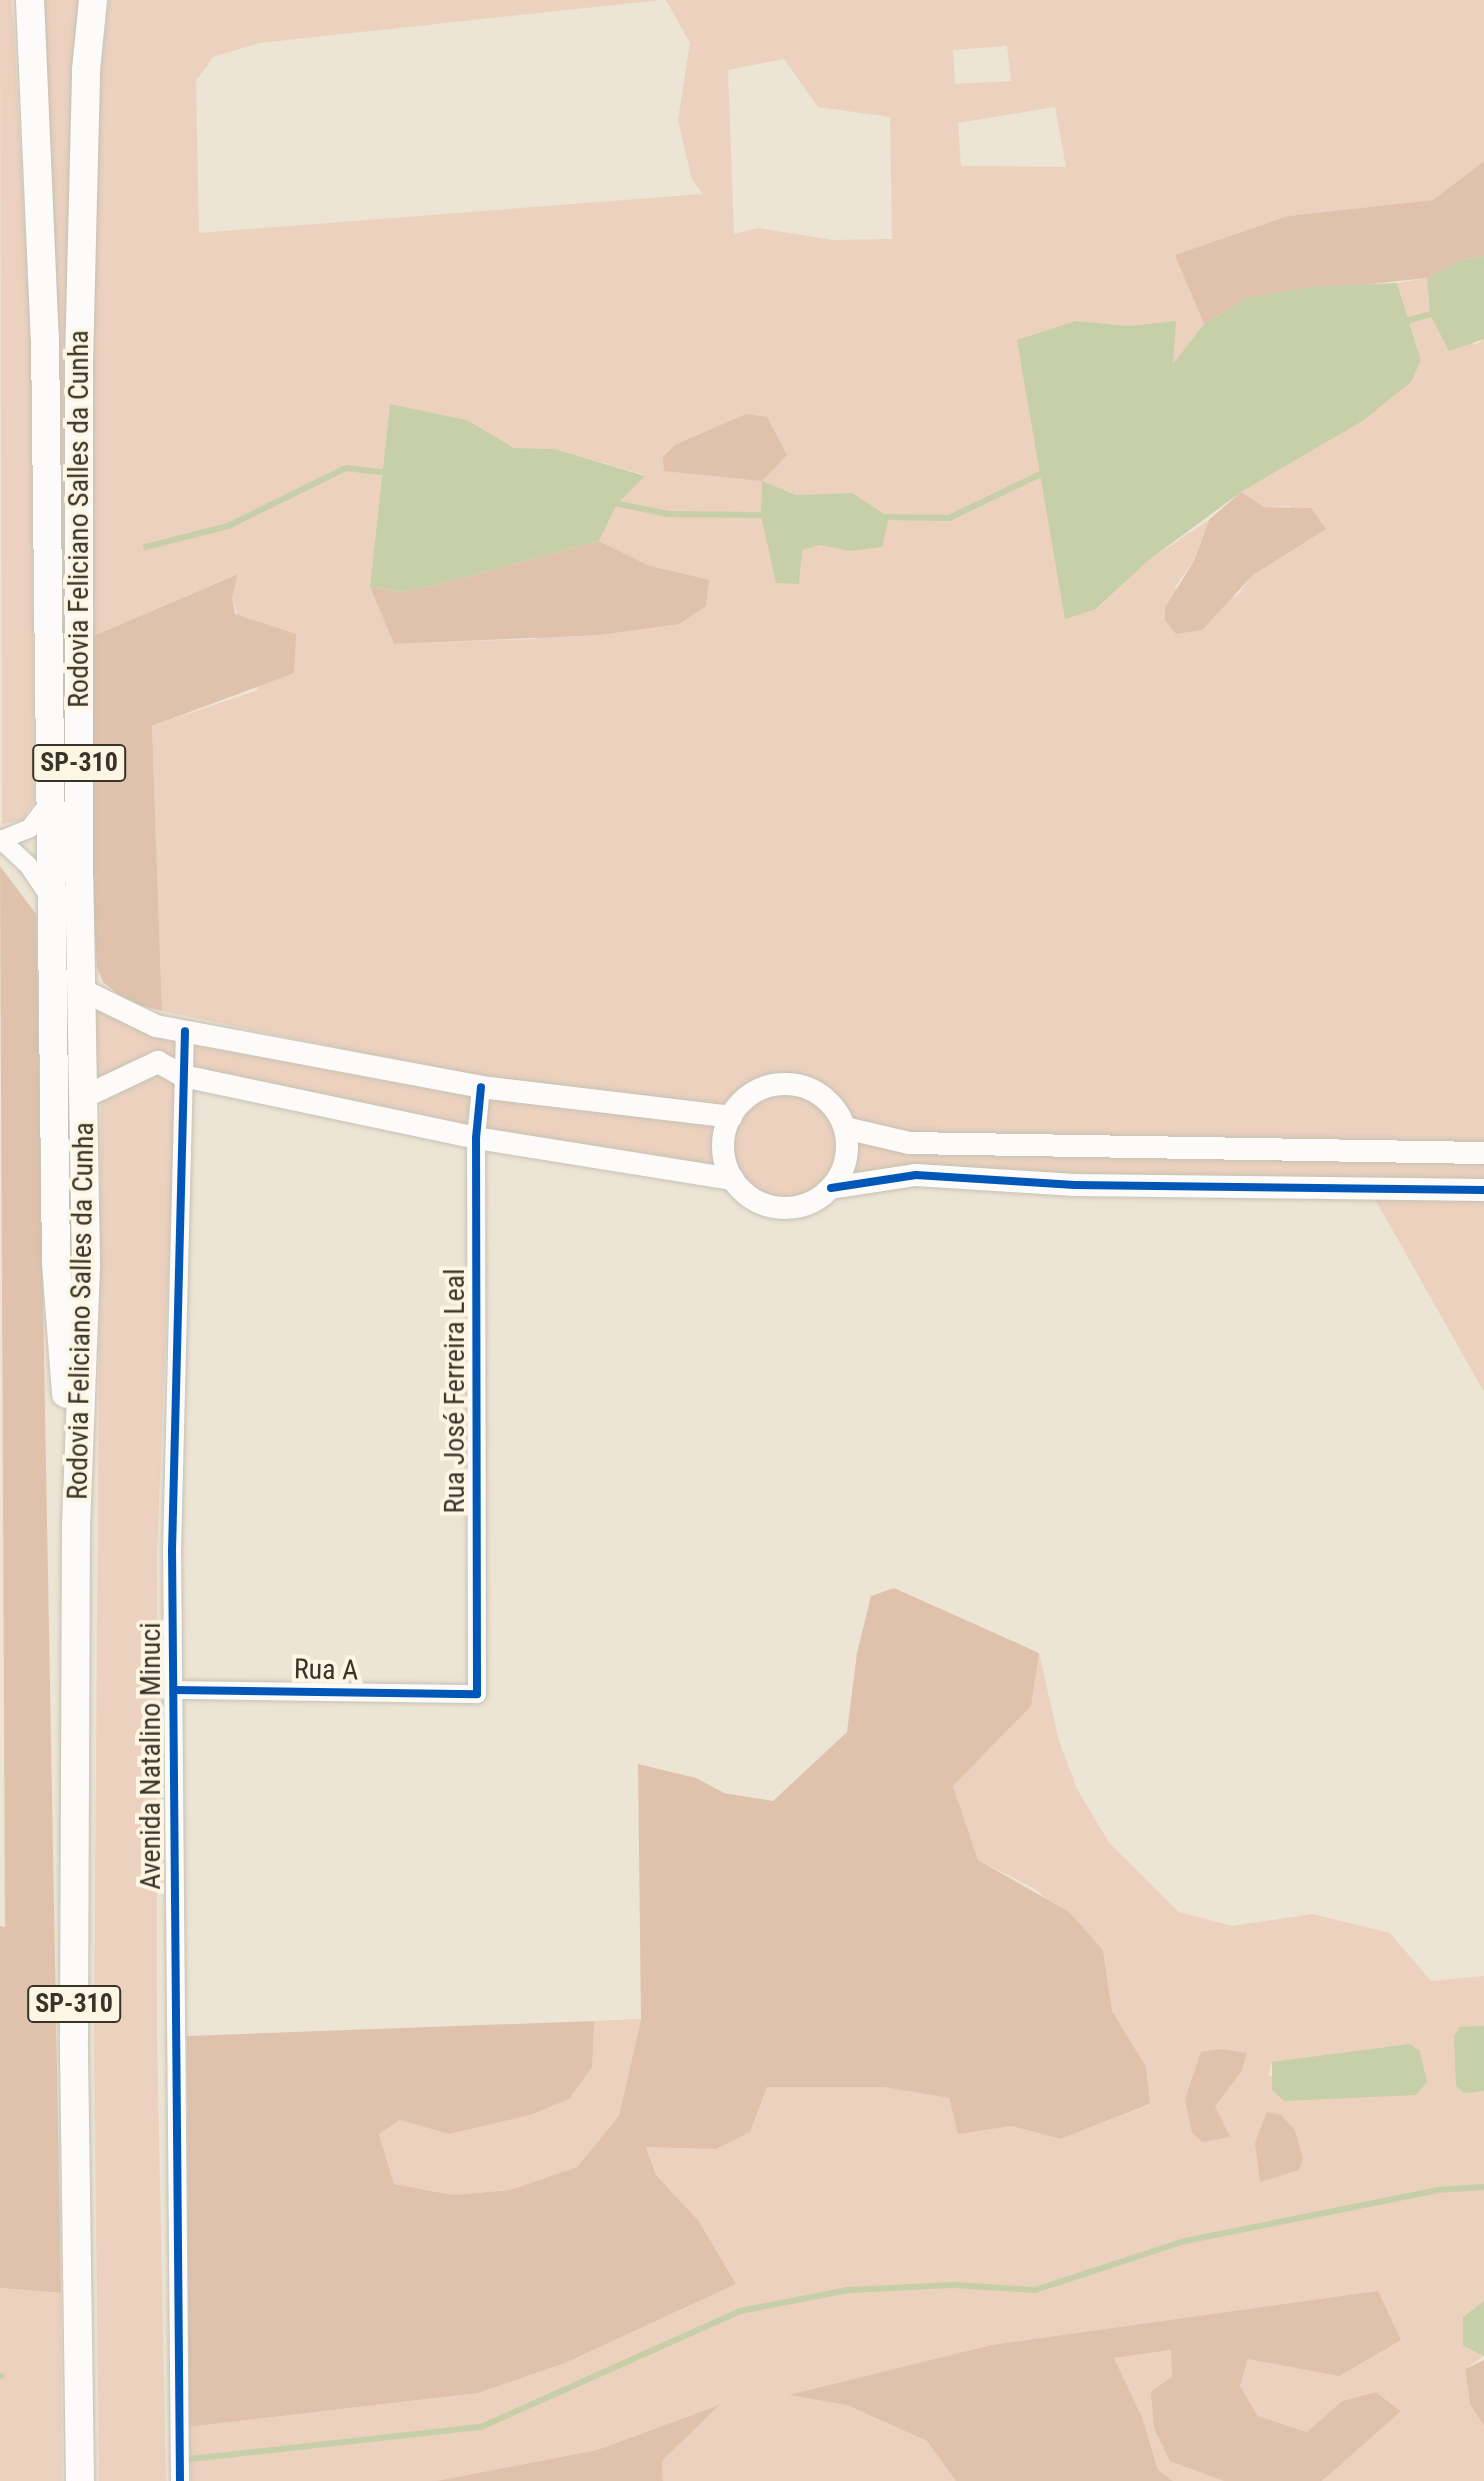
<!DOCTYPE html>
<meta charset="utf-8">
<style>
body{margin:0}
#map{position:relative;width:1484px;height:2481px;overflow:hidden;background:#ece4d4;font-family:"Roboto Condensed",sans-serif}
div>[style]{position:absolute}
[style*='--x']{left:calc(var(--x)*1px);top:calc(var(--y)*1px);width:calc(var(--w)*1px);rotate:calc(var(--a)*1deg)}
.green>*{inset:0;background:#ebd1be}
.round{border-radius:50%}
.forest>*{inset:0;background:#e0c2ac}
.water>*{inset:0;background:#c6cfa8}
.stream>*{height:6px;margin:-3px;padding:0 3px;transform-origin:3px;border-radius:3px;background:#c6cfa8}
.roads{filter:drop-shadow(0 0 2px #c6c1b4) drop-shadow(0 0 2px #c6c1b4)}
.minor>*{height:18px;margin:-9px;padding:0 9px;transform-origin:9px;border-radius:9px;background:#fcfbf9}
.tertiary>*{height:22px;margin:-11px;padding:0 11px;transform-origin:11px;border-radius:11px;background:#fcfbf9}
.tertiary>.ring{margin:-11px;padding:0;box-sizing:content-box;background:none;border:22px solid #fcfbf9;border-radius:50%}
.primary>*{height:28px;margin:-14px;padding:0 14px;transform-origin:14px;border-radius:14px;background:#fcfbf9}
.cycleway>*{height:8px;margin:-4px;padding:0 4px;transform-origin:4px;border-radius:4px;background:#0057b8}
span{translate:-50% -50%;white-space:nowrap;text-align:center;line-height:1.15;-webkit-text-stroke:8px #fef6e4;paint-order:stroke}
.shield-label span{padding:2px 6px;background:#fef6e4;border:2px solid;border-radius:6px;-webkit-text-stroke-width:0}
.shield-label{font-size:26px;color:#393428;font-weight:700}
.street-label{font-size:28px;color:#393428}
</style>
<div id="map">
<div class="green">
<div style="clip-path:polygon(0 0,11px 0,14px 29px,31px 343px,34px 801px,22px 820px,2px 824px)"></div>
<div style="clip-path:polygon(44px 0,82px 0,73px 1246px,66px 1246px)"></div>
<div style="clip-path:polygon(evenodd,109px 0,660px 0,259px 43px,213px 57px,196px 81px,199px 233px,703px 194px,692px 180px,678px 120px,690px 43px,666px 0,1484px 0,1484px 161px,1433px 200px,1288px 216px,1176px 255px,1204px 324px,1172px 366px,1175px 321px,1128px 326px,1076px 321px,1097px 609px,1149px 560px,1209px 520px,1194px 561px,1174px 588px,1236px 597px,1253px 575px,1286px 554px,1290px 506px,1263px 507px,1241px 492px,1361px 422px,1421px 359px,1397px 283px,1427px 278px,1430px 314px,1476px 345px,1484px 339px,1484px 1147px,907px 1137px,849px 1123px,834px 1099px,798px 1080px,758px 1084px,727px 1111px,482px 1078px,162px 1011px,152px 726px,258px 690px,232px 597px,237px 574px,91px 637px,90px 356px,100px 73px,109px 0,1007px 46px,1011px 81px,955px 84px,953px 50px,1007px 46px,109px 0,784px 59px,818px 107px,890px 117px,892px 239px,833px 240px,758px 228px,734px 234px,728px 70px,784px 59px,109px 0,1055px 107px,1066px 167px,961px 166px,958px 123px,1055px 107px,109px 0,390px 404px,467px 420px,514px 448px,555px 449px,645px 475px,617px 504px,599px 541px,646px 565px,669px 570px,534px 639px,394px 644px,370px 587px,390px 404px,109px 0,762px 482px,796px 495px,852px 493px,849px 551px,820px 545px,801px 550px,762px 482px)"></div>
<div style="clip-path:polygon(95px 1005px,180px 1032px,180px 1066px,97px 1085px)"></div>
<div style="clip-path:polygon(192px 1042px,473px 1091px,473px 1130px,193px 1073px)"></div>
<div style="clip-path:polygon(162px 1069px,176px 1082px,157px 1553px,157px 2036px,166px 2481px,99px 2481px,94px 2036px,101px 1099px)"></div>
<div class="round" style="left:729px;top:1091px;width:112px;height:112px"></div>
<div style="clip-path:polygon(486px 1098px,716px 1124px,722px 1169px,483px 1135px)"></div>
<div style="clip-path:polygon(852px 1136px,1484px 1157px,1484px 1186px,846px 1177px)"></div>
<div style="clip-path:polygon(1375px 1199px,1484px 1200px,1484px 1392px)"></div>
<div style="clip-path:polygon(evenodd,1039px 1653px,1059px 1741px,1077px 1789px,1110px 1844px,1179px 1912px,1232px 1926px,1312px 1914px,1390px 1933px,1431px 1981px,1484px 1976px,1484px 2026px,1460px 2028px,1456px 2085px,1464px 2092px,1484px 2091px,1484px 2301px,1463px 2317px,1463px 2346px,1484px 2356px,1465px 2369px,1470px 2404px,1484px 2426px,1484px 2481px,1322px 2481px,1401px 2410px,1376px 2392px,1342px 2401px,1308px 2432px,1258px 2416px,1240px 2386px,1248px 2359px,1285px 2364px,1377px 2292px,991px 2345px,791px 2395px,847px 2405px,927px 2441px,956px 2481px,663px 2481px,662px 2461px,716px 2406px,597px 2450px,436px 2481px,191px 2481px,189px 2427px,478px 2393px,565px 2363px,736px 2284px,698px 2220px,656px 2175px,646px 2146px,716px 2149px,750px 2132px,767px 2087px,883px 2087px,949px 2098px,958px 2133px,1011px 2126px,1059px 2139px,1150px 2105px,1145px 2067px,1112px 2011px,1103px 1950px,1035px 1889px,978px 1860px,953px 1786px,1030px 1706px,1039px 1653px,1420px 2051px,1427px 2082px,1268px 2076px,1272px 2062px,1420px 2051px)"></div>
<div style="clip-path:polygon(641px 2019px,619px 2116px,577px 2167px,510px 2190px,453px 2195px,394px 2184px,379px 2133px,400px 2120px,449px 2134px,530px 2115px,592px 2043px,594px 2021px)"></div>
<div style="clip-path:polygon(0 2288px,61px 2293px,62px 2481px,0 2481px)"></div>
<div style="clip-path:polygon(1171px 2350px,1172px 2377px,1198px 2470px,1224px 2481px,1173px 2481px,1158px 2470px,1142px 2417px,1114px 2358px)"></div>
</div>
<div class="forest">
<div style="clip-path:polygon(1484px 161px,1484px 256px,1464px 259px,1427px 278px,1248px 297px,1204px 324px,1175px 255px,1288px 216px,1433px 200px)"></div>
<div style="clip-path:polygon(746px 414px,767px 417px,787px 455px,762px 481px,664px 471px,663px 457px,675px 445px)"></div>
<div style="clip-path:polygon(1241px 492px,1264px 507px,1311px 508px,1326px 529px,1253px 575px,1202px 630px,1176px 634px,1165px 620px,1165px 608px,1194px 561px,1209px 520px)"></div>
<div style="clip-path:polygon(599px 541px,647px 565px,709px 580px,706px 606px,679px 624px,599px 635px,394px 644px,370px 587px,402px 592px,433px 586px)"></div>
<div style="clip-path:polygon(238px 574px,232px 597px,235px 614px,296px 634px,294px 673px,152px 726px,162px 1011px,128px 1002px,103px 982px,97px 967px,91px 879px,91px 637px)"></div>
<div style="clip-path:polygon(0 866px,36px 914px,61px 2293px,0 2288px,0 1926px,5px 1927px)"></div>
<div style="clip-path:polygon(894px 1588px,1039px 1653px,1031px 1706px,953px 1786px,978px 1860px,1069px 1912px,1103px 1950px,1112px 2011px,1146px 2067px,1150px 2104px,1060px 2139px,1011px 2126px,958px 2134px,949px 2098px,883px 2087px,767px 2087px,750px 2132px,716px 2149px,646px 2147px,656px 2175px,698px 2220px,736px 2284px,565px 2363px,478px 2393px,189px 2427px,187px 2036px,594px 2021px,592px 2067px,569px 2099px,530px 2115px,449px 2134px,400px 2120px,379px 2134px,394px 2184px,453px 2195px,510px 2190px,577px 2167px,619px 2116px,641px 2019px,638px 1764px,696px 1778px,724px 1793px,773px 1801px,847px 1732px,857px 1653px,871px 1596px)"></div>
<div style="clip-path:polygon(1221px 2049px,1247px 2053px,1241px 2072px,1215px 2106px,1230px 2137px,1203px 2142px,1192px 2133px,1185px 2099px,1201px 2052px)"></div>
<div style="clip-path:polygon(1267px 2112px,1281px 2115px,1295px 2130px,1303px 2159px,1299px 2170px,1260px 2182px,1255px 2143px)"></div>
<div style="clip-path:polygon(1378px 2291px,1401px 2340px,1339px 2376px,1248px 2359px,1240px 2386px,1258px 2416px,1307px 2432px,1342px 2401px,1376px 2392px,1401px 2411px,1322px 2481px,1224px 2481px,1170px 2461px,1154px 2428px,1151px 2391px,1172px 2377px,1171px 2350px,1114px 2358px,1142px 2417px,1158px 2470px,1173px 2481px,956px 2481px,927px 2441px,847px 2405px,789px 2395px,991px 2345px)"></div>
<div style="clip-path:polygon(1484px 2360px,1484px 2426px,1470px 2404px,1465px 2369px)"></div>
<div style="clip-path:polygon(719px 2405px,662px 2461px,663px 2481px,436px 2481px,597px 2450px)"></div>
</div>
<div class="water">
<div style="clip-path:polygon(1484px 256px,1484px 339px,1449px 351px,1430px 314px,1427px 278px,1464px 259px)"></div>
<div style="clip-path:polygon(1397px 283px,1421px 360px,1411px 382px,1361px 422px,1241px 492px,1149px 560px,1096px 609px,1065px 619px,1017px 340px,1076px 321px,1128px 326px,1176px 321px,1173px 364px,1204px 324px,1248px 297px,1310px 287px)"></div>
<div style="clip-path:polygon(390px 404px,467px 420px,514px 448px,555px 449px,645px 476px,617px 504px,599px 541px,433px 586px,403px 592px,370px 587px)"></div>
<div style="clip-path:polygon(762px 481px,796px 495px,852px 493px,889px 517px,882px 547px,849px 551px,820px 545px,802px 550px,799px 584px,776px 583px,761px 515px)"></div>
<div style="clip-path:polygon(1484px 2026px,1484px 2091px,1464px 2093px,1456px 2086px,1454px 2036px,1460px 2027px)"></div>
<div style="clip-path:polygon(1410px 2044px,1420px 2051px,1427px 2082px,1416px 2095px,1284px 2101px,1272px 2090px,1272px 2062px)"></div>
<div style="clip-path:polygon(1484px 2301px,1484px 2356px,1463px 2346px,1463px 2317px)"></div>
</div>
<div class="stream">
<div style="--x:1403;--y:322;--w:36;--a:-16"></div>
<div style="--x:610;--y:502;--w:59;--a:11.7"></div>
<div style="--x:668;--y:514;--w:98;--a:0.6"></div>
<div style="--x:885;--y:517;--w:64;--a:0.9"></div>
<div style="--x:949;--y:518;--w:104;--a:-25.6"></div>
<div style="--x:146;--y:547;--w:85;--a:-14.4"></div>
<div style="--x:228;--y:526;--w:131;--a:-26.2"></div>
<div style="--x:346;--y:468;--w:43;--a:6.6"></div>
<div style="--x:0;--y:2376;--w:1;--a:0"></div>
<div style="--x:190;--y:2459;--w:293;--a:-6.3"></div>
<div style="--x:481;--y:2427;--w:284;--a:-24.1"></div>
<div style="--x:740;--y:2311;--w:110;--a:-11"></div>
<div style="--x:848;--y:2290;--w:105;--a:-2.7"></div>
<div style="--x:953;--y:2285;--w:82;--a:3.5"></div>
<div style="--x:1035;--y:2290;--w:158;--a:-18.1"></div>
<div style="--x:1185;--y:2241;--w:257;--a:-11.4"></div>
<div style="--x:1437;--y:2190;--w:47;--a:-3.7"></div>
</div>
<div class="roads">
<div class="minor">
<div style="--x:0;--y:839;--w:38;--a:43"></div>
<div style="--x:28;--y:865;--w:36;--a:56"></div>
<div style="--x:1;--y:840;--w:31;--a:-22"></div>
<div style="--x:30;--y:828;--w:30;--a:-53"></div>
<div style="--x:175;--y:1690;--w:302;--a:0.8"></div>
<div style="--x:477;--y:1694;--w:556;--a:-90.1"></div>
<div style="--x:476;--y:1138;--w:51;--a:-84.4"></div>
<div style="--x:180;--y:2481;--w:930;--a:-90.49"></div>
<div style="--x:172;--y:1551;--w:520;--a:-88.57"></div>
</div>
<div class="tertiary">
<div style="--x:84;--y:991;--w:80;--a:25.9"></div>
<div style="--x:156;--y:1026;--w:331;--a:10.6"></div>
<div style="--x:481;--y:1087;--w:252;--a:6.8"></div>
<div class="ring" style="left:723px;top:1084px;width:102px;height:102px"></div>
<div style="--x:86;--y:1096;--w:80;--a:-25.3"></div>
<div style="--x:158;--y:1062;--w:29;--a:29"></div>
<div style="--x:183;--y:1076;--w:299;--a:11.9"></div>
<div style="--x:476;--y:1138;--w:260;--a:9.1"></div>
<div style="--x:845;--y:1128;--w:66;--a:13.2"></div>
<div style="--x:909;--y:1143;--w:575;--a:1"></div>
<div style="--x:831;--y:1188;--w:86;--a:-8.7"></div>
<div style="--x:916;--y:1175;--w:159;--a:3.6"></div>
<div style="--x:1075;--y:1185;--w:409;--a:0.7"></div>
</div>
<div class="primary">
<div style="--x:30;--y:0;--w:337;--a:87.5"></div>
<div style="--x:45;--y:337;--w:926;--a:89.32"></div>
<div style="--x:56;--y:1263;--w:131;--a:85.6"></div>
<div style="--x:80;--y:2481;--w:445;--a:-90.8"></div>
<div style="--x:74;--y:2036;--w:510;--a:-89.78"></div>
<div style="--x:76;--y:1526;--w:263;--a:-87.8"></div>
<div style="--x:86;--y:1263;--w:385;--a:-91"></div>
<div style="--x:79;--y:878;--w:516;--a:-90"></div>
<div style="--x:79;--y:362;--w:292;--a:-88.6"></div>
<div style="--x:86;--y:70;--w:70;--a:-84.3"></div>
</div>
</div>
<div class="cycleway">
<div style="--x:831;--y:1188;--w:86;--a:-8.7"></div>
<div style="--x:916;--y:1175;--w:159;--a:3.6"></div>
<div style="--x:1075;--y:1185;--w:409;--a:0.7"></div>
<div style="--x:175;--y:1690;--w:302;--a:0.8"></div>
<div style="--x:477;--y:1694;--w:556;--a:-90.1"></div>
<div style="--x:476;--y:1138;--w:51;--a:-84.4"></div>
<div style="--x:180;--y:2481;--w:930;--a:-90.49"></div>
<div style="--x:172;--y:1551;--w:520;--a:-88.57"></div>
</div>
<div class="shield-label">
<span style="left:79px;top:763px">SP-310</span>
<span style="left:74px;top:2004px">SP-310</span>
</div>
<div class="street-label">
<span style="left:79px;top:519px;rotate:-90deg">Rodovia Feliciano Salles da Cunha</span>
<span style="left:81px;top:1311px;rotate:-89deg">Rodovia Feliciano Salles da Cunha</span>
<span style="left:455px;top:1391px;rotate:-90deg">Rua José Ferreira Leal</span>
<span style="left:326px;top:1670px;rotate:1deg">Rua A</span>
<span style="left:151px;top:1756px;rotate:-90deg">Avenida Natalino Minuci</span>
</div>
</div>
